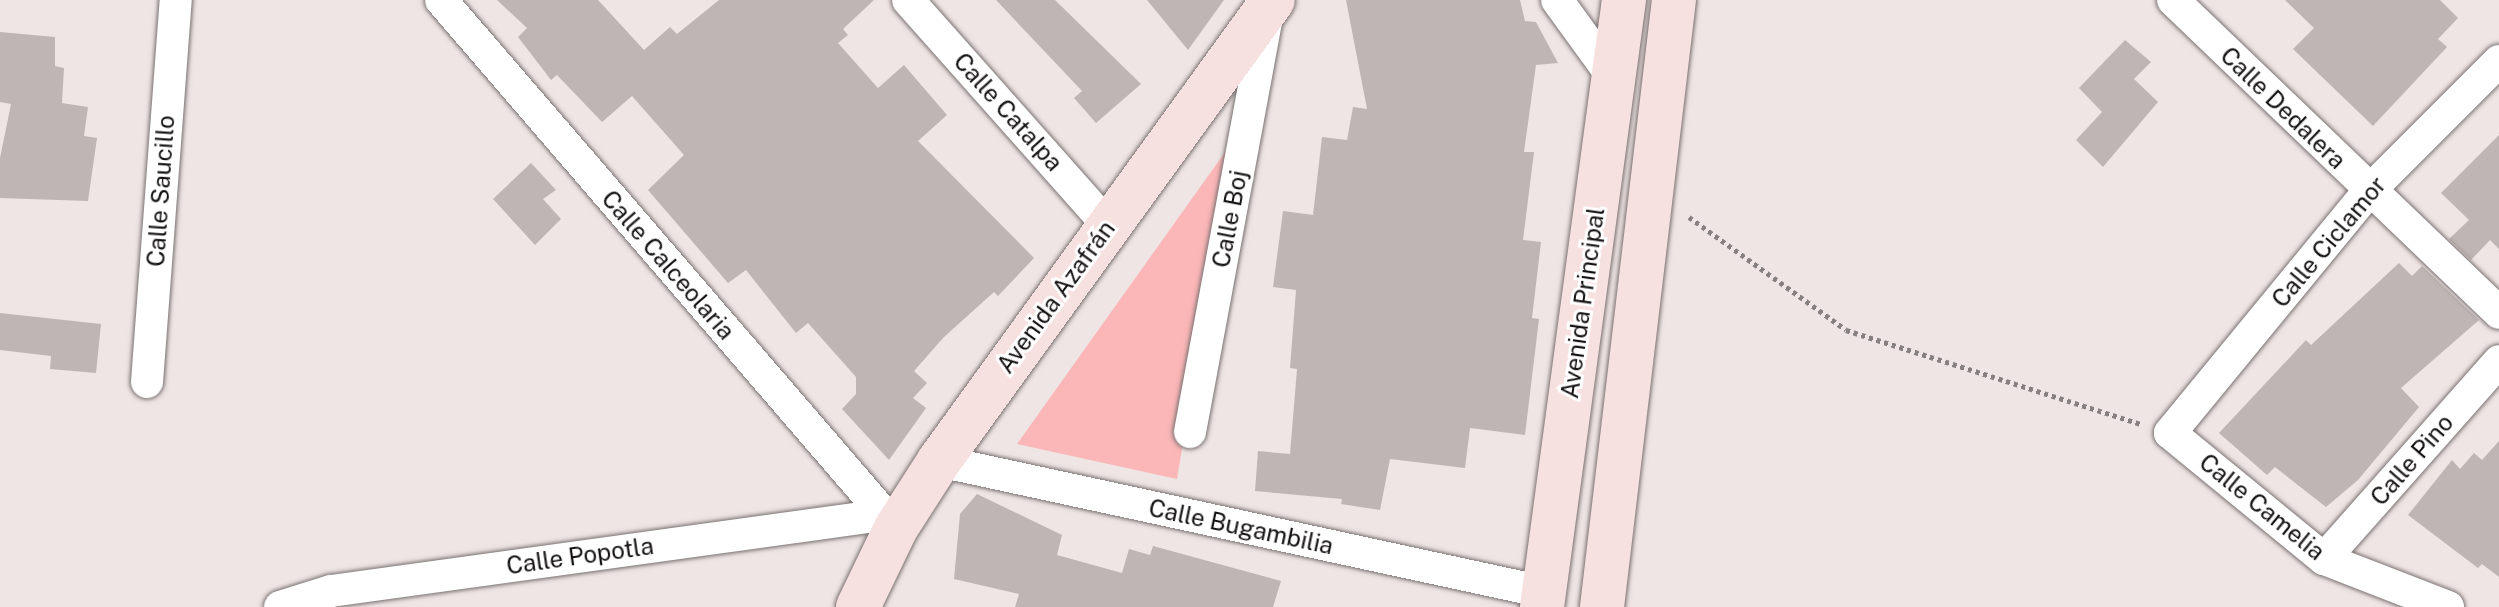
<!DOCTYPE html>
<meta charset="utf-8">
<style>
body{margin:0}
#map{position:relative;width:2499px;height:607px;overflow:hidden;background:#efe5e5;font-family:"Public Sans",sans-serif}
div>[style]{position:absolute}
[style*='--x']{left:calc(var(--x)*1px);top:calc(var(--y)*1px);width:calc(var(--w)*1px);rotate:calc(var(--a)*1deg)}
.green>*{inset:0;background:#fbb6b7}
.building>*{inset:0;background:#bfb5b5}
.path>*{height:5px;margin-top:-2.5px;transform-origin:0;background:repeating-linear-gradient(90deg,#868080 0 4px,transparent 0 8px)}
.roads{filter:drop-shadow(0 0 2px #7a7171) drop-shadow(0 0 2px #7a7171)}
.street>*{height:32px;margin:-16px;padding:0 16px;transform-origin:16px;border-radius:16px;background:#fff}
.secondary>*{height:44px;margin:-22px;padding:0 22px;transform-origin:22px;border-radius:22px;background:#f7e0e0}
span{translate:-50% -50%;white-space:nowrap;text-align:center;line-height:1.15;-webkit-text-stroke:6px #fff;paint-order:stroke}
.street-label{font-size:24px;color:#141111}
</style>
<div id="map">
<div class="green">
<div style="clip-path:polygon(1233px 141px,1177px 479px,1017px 444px)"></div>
</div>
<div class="building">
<div style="clip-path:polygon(497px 0,598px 0,644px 50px,670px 27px,677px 34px,719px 0,874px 0,843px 29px,848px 35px,838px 43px,878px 88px,904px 65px,947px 115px,918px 141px,1034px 258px,998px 296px,994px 292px,944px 337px,914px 371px,927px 383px,913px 398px,926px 408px,889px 460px,842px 409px,856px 394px,856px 377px,808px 323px,796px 333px,746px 270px,728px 283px,648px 190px,684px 155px,632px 96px,602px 122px,557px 75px,551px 80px,518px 37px,527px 28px)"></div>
<div style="clip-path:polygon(996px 0,1055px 0,1141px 84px,1096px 123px,1074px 98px,1082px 91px)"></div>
<div style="clip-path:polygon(1147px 0,1224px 0,1188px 50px)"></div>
<div style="clip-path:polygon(1346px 0,1520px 0,1525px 21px,1536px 22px,1558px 63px,1536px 65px,1524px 152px,1534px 152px,1523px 240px,1541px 242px,1532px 318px,1539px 319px,1525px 435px,1470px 428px,1465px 468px,1390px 459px,1380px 510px,1341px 504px,1342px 499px,1255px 491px,1258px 451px,1290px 454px,1297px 369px,1290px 368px,1296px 290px,1273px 287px,1283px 211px,1313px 215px,1322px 137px,1347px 140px,1353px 107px,1367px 109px)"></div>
<div style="clip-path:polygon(2285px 0,2440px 0,2458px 18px,2438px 39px,2447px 47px,2373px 126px,2293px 49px,2314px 28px)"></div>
<div style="clip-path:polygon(0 32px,55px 37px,55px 66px,64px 68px,62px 103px,88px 107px,84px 136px,97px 138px,88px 201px,0 198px,0 158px,11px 104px,0 102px)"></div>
<div style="clip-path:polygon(2125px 40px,2151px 62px,2134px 79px,2158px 102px,2103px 167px,2076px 140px,2102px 112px,2079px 88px)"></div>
<div style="clip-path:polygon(2499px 135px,2499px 249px,2490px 240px,2471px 260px,2449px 239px,2469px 220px,2441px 193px)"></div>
<div style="clip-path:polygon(531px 163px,556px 190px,543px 199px,561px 219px,535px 245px,493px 199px)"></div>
<div style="clip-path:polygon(2399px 263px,2412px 276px,2422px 266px,2479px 320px,2401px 388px,2419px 407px,2358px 480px,2326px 507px,2275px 467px,2267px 475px,2219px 433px,2306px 340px,2311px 345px)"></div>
<div style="clip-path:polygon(0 313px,101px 324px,96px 373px,50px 369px,51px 356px,0 350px)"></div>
<div style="clip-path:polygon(2499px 441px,2499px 577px,2482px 564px,2478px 568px,2408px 515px,2452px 460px,2460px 469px,2474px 453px,2482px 460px)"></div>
<div style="clip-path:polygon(977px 494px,1062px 535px,1057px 555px,1122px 573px,1129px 549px,1150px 555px,1153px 546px,1281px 581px,1273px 607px,1015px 607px,1019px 594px,954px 579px,960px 514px)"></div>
</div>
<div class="path">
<div style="--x:1689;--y:217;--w:193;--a:35.7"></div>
<div style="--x:1846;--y:330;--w:309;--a:17.7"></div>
</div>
<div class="roads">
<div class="street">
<div style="--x:441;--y:0;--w:697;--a:49.25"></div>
<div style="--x:908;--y:0;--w:301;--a:48.4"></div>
<div style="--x:1557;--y:0;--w:95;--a:54"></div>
<div style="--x:2173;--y:0;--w:452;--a:43.8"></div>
<div style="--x:147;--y:382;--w:383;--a:-85.7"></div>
<div style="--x:1190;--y:432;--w:426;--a:-79.5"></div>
<div style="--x:939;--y:461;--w:619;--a:12.22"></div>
<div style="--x:2324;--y:559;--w:264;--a:-48.5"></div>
<div style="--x:280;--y:607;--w:53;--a:-17.4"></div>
<div style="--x:331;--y:591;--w:557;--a:-7.84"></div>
<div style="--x:2448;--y:607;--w:133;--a:-158.8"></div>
<div style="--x:2324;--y:559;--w:199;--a:-140.7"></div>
<div style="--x:2170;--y:433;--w:313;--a:-50.6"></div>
<div style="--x:2369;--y:191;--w:184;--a:-45"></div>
</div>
<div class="secondary">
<div style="--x:858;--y:607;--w:88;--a:-64.3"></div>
<div style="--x:896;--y:528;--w:80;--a:-57.3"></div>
<div style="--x:939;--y:461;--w:569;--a:-54.08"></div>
<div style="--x:1542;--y:607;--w:613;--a:-82.31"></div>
<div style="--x:1602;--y:607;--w:611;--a:-83.24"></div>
</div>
</div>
<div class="street-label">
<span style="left:2283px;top:108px;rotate:44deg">Calle Dedalera</span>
<span style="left:1008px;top:112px;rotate:48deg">Calle Catalpa</span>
<span style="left:161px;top:191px;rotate:-86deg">Calle Saucillo</span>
<span style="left:1230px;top:219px;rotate:-79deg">Calle Boj</span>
<span style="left:2329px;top:242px;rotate:-50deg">Calle Ciclamor</span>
<span style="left:668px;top:265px;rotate:49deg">Calle Calceolaria</span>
<span style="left:1056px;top:297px;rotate:-54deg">Avenida Azafrán</span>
<span style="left:1583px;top:303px;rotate:-82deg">Avenida Principal</span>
<span style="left:2412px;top:460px;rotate:-49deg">Calle Pino</span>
<span style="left:2262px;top:507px;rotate:39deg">Calle Camelia</span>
<span style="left:1241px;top:527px;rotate:12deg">Calle Bugambilia</span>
<span style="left:580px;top:556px;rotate:-8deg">Calle Popotla</span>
</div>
</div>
